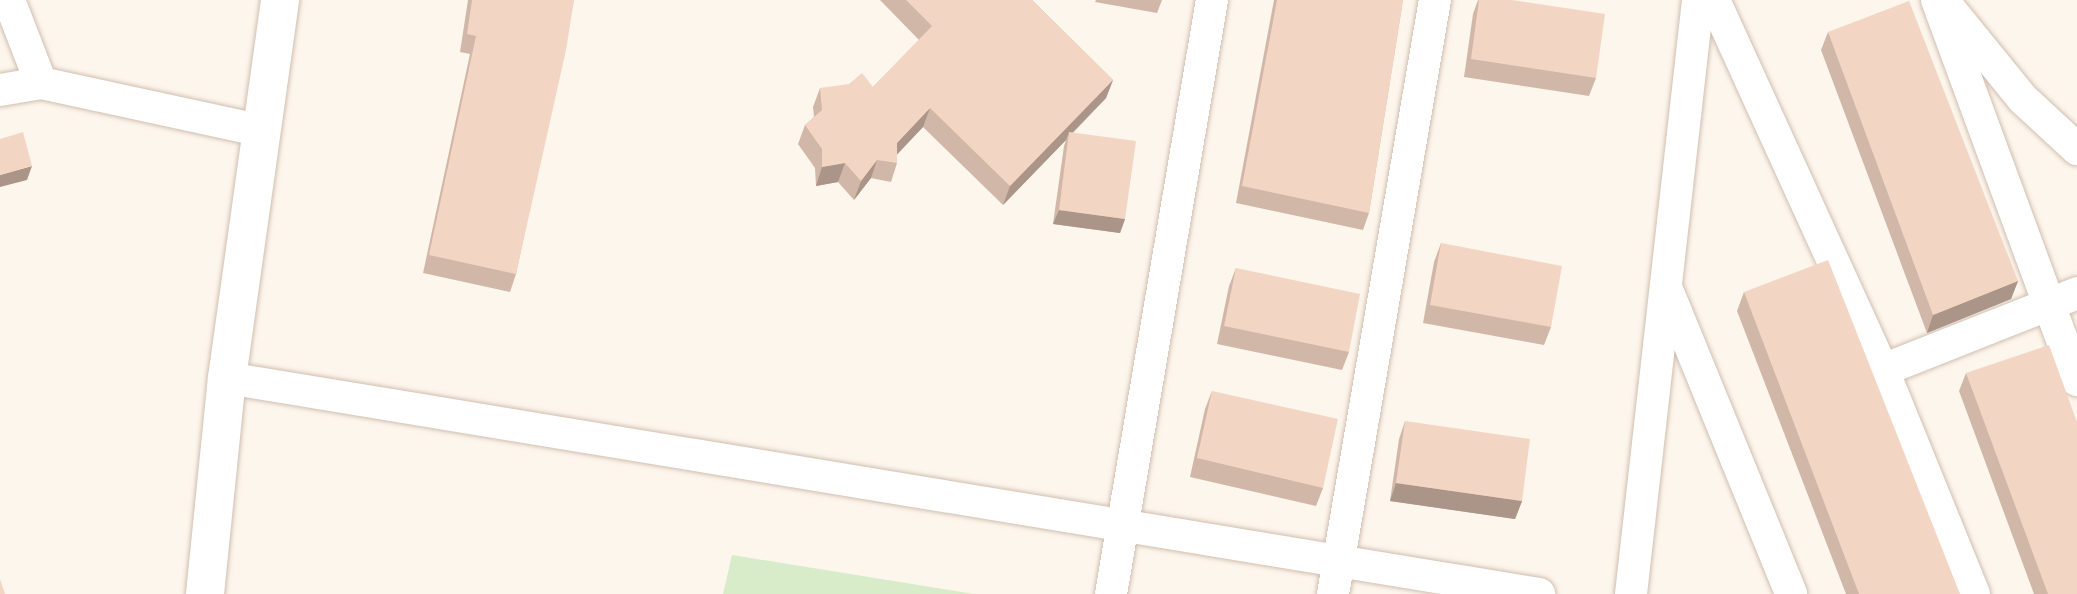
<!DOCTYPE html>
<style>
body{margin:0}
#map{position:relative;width:2077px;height:594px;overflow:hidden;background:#fdf6ec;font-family:Figtree,sans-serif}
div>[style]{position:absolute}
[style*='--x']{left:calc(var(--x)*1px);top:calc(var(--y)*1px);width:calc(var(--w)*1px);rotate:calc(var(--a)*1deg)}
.green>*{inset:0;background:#d8ecc9}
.roads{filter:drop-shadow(0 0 2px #d1beb0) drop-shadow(0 0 2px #d1beb0)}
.minor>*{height:32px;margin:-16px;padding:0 16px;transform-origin:16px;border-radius:16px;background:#fff}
.tertiary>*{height:38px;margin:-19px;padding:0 19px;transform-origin:19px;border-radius:19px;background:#fff}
.wall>*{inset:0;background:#d1b7a8}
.shaded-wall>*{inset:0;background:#aa9588}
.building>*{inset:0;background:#f3d5c3}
span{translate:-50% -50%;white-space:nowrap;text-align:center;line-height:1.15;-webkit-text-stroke:5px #fffaf3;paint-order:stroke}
</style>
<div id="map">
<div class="green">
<div style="clip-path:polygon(732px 555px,974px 594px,723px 594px)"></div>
</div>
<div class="roads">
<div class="minor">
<div style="--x:9;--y:0;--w:89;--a:68.9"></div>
<div style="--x:1714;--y:0;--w:407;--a:65.5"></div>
<div style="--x:1883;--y:370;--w:242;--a:67.9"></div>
<div style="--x:1937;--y:0;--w:405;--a:69.8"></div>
<div style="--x:1949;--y:8;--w:117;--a:50.9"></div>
<div style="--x:2023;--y:99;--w:74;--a:42.8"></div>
<div style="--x:0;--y:90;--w:42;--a:-9.7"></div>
<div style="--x:41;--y:83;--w:227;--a:12.2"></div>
<div style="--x:1666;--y:287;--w:331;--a:67.8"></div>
<div style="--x:1883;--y:370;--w:209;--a:-21.6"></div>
<div style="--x:227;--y:378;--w:1330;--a:9.35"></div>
<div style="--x:1111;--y:594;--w:603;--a:-80.35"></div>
<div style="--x:1333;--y:594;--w:603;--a:-80.26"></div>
<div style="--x:1631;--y:594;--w:598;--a:-83.56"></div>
</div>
<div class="tertiary">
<div style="--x:205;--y:594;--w:217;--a:-84.2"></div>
<div style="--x:227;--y:378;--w:382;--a:-82"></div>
</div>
</div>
<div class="wall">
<div style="clip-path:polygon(468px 0,574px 0,516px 274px,510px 292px,423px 273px,470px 54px,460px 52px)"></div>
<div style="clip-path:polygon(880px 0,1032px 0,1113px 80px,1106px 98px,1073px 133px,1125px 219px,1120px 233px,1053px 224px,1064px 146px,1066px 140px,1003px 205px,923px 127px,897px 154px,897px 163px,891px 182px,871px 178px,854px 200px,838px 182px,816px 186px,815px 168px,798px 144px,805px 125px,814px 117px,813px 107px,820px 88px,873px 87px,919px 40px)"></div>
<div style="clip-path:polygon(1096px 0,1162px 0,1157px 13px,1095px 2px)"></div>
<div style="clip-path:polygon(1274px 0,1403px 0,1369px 213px,1363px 230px,1236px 203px)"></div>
<div style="clip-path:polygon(1478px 0,1596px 78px,1589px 96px,1464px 77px,1473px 14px)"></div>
<div style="clip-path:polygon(1828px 32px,2018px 281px,2011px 299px,1927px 333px,1821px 50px)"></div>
<div style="clip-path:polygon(1441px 243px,1551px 327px,1544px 345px,1423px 323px,1434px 262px)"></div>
<div style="clip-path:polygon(1236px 268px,1349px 352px,1342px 370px,1217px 344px,1229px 286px)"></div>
<div style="clip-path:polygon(1744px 292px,1960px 594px,1846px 594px,1737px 311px)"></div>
<div style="clip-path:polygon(1966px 373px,2077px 594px,2034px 594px,1959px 391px)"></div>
<div style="clip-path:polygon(1212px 391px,1323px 488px,1316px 506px,1190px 477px,1205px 409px)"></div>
<div style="clip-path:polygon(1405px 421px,1522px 501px,1515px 519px,1390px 501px,1399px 439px)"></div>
</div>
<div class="shaded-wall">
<div style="clip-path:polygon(1113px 80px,1106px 98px,1068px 137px,1069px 132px,1066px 140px,1003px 205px,1010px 186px)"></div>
<div style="clip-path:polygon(930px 108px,923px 127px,890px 162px,897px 143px)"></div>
<div style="clip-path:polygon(877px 160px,871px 178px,854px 200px,861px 181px)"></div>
<div style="clip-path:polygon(845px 163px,838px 182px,816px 186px,822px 167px)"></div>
<div style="clip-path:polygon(32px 166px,27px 180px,0 187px,0 175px)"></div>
<div style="clip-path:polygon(1059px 210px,1125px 219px,1120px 233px,1053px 224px)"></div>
<div style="clip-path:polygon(2018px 281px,2011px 299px,1927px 333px,1933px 315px)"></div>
<div style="clip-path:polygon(1396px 483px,1522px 501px,1515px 519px,1390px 501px)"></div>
</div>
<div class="building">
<div style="clip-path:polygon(472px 0,574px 0,566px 50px,516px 274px,429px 255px,476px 36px,467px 34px)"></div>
<div style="clip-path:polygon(906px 0,1032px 0,1113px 80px,1010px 186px,930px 108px,897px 143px,897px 163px,877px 160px,861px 181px,845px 163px,822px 167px,822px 149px,805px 125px,822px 110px,820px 88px,849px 84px,862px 73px,873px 87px,932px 26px)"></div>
<div style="clip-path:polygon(1277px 0,1403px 0,1369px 213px,1242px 186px)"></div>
<div style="clip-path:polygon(1479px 0,1512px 0,1605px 14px,1596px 78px,1471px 59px)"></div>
<div style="clip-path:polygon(1909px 1px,2018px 281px,1933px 315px,1828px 32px)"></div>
<div style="clip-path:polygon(23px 132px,32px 166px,0 175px,0 139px)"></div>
<div style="clip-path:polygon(1069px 132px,1136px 141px,1125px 219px,1059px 210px)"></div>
<div style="clip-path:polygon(1441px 243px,1562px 266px,1551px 327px,1430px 305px)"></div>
<div style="clip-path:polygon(1828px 260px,1960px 594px,1859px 594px,1744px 292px)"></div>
<div style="clip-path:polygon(1236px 268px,1360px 294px,1349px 352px,1224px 326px)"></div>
<div style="clip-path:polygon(2049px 345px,2077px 422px,2077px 594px,2048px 594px,1966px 373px)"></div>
<div style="clip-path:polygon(1212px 391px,1338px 419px,1323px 488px,1197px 458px)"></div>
<div style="clip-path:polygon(1405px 421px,1530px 439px,1522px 501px,1396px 483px)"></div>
<div style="clip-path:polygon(0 579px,5px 594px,0 594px)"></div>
</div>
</div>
